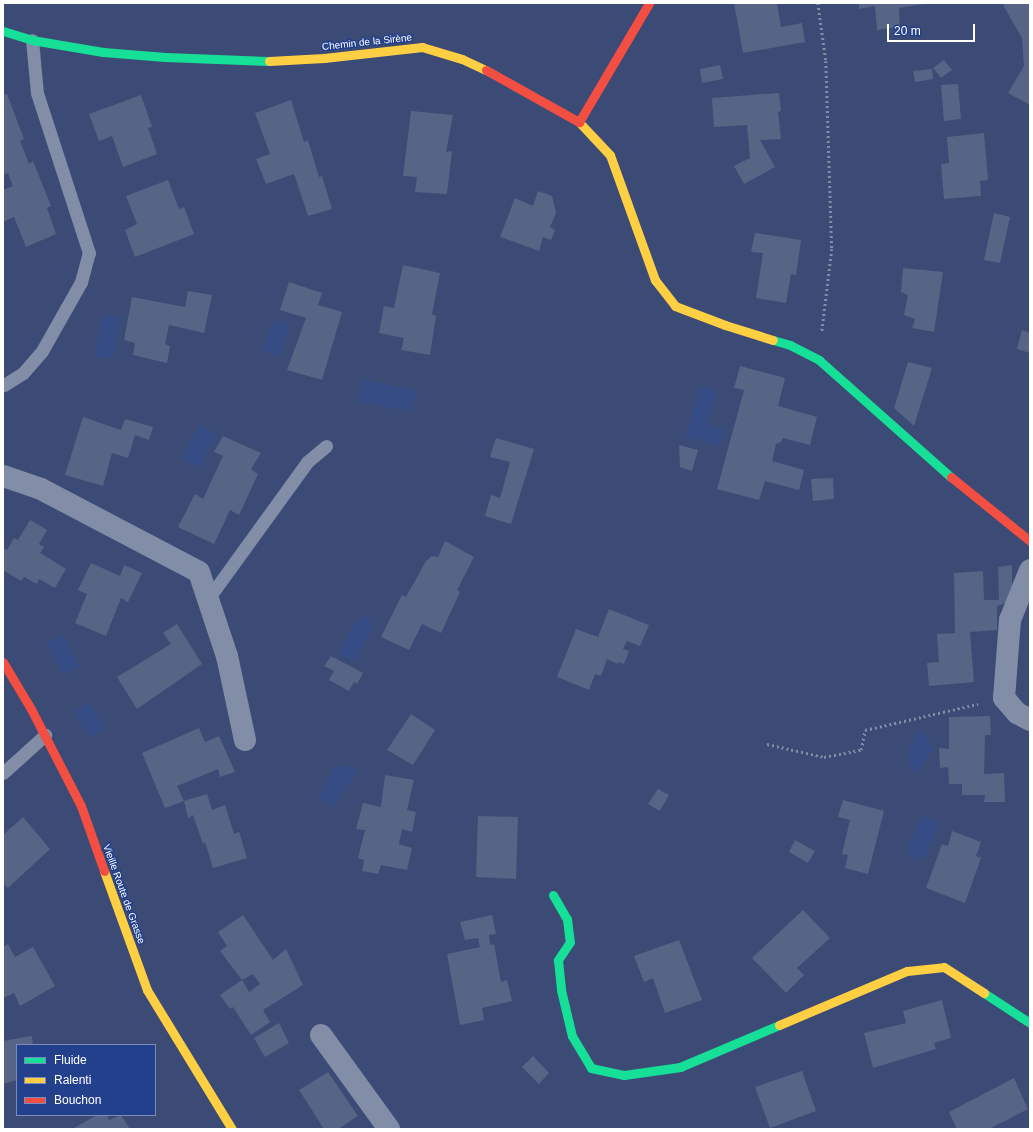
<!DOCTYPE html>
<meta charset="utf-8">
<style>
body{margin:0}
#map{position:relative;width:1033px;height:1132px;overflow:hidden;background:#3b4b75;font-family:Helvetica,sans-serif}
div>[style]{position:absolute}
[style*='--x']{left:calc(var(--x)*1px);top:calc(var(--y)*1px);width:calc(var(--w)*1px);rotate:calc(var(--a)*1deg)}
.water>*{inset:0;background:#364c84}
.building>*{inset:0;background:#566485}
.path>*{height:2.5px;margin-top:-1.25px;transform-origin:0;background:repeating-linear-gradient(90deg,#828da8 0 2px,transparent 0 5px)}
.lane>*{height:13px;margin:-6.5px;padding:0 6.5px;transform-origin:6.5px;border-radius:6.5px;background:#828da8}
.street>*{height:22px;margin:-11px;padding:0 11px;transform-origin:11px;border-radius:11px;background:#828da8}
.fast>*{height:9px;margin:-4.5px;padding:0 4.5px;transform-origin:4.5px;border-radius:4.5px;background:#16e098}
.slow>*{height:9px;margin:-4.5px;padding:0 4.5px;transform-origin:4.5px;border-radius:4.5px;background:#ffcf43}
.jam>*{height:9px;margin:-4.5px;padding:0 4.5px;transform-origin:4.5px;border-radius:4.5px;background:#f24e42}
span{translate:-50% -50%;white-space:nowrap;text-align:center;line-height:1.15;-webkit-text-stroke:3px #23408d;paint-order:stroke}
.street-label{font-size:10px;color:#fff}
.frame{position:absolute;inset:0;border:4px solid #fff;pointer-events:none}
.legend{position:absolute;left:16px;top:1044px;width:140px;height:72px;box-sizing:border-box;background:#23408d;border:1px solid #7b8cbb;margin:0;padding:5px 7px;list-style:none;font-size:12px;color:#fff}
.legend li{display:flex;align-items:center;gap:8px;height:20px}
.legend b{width:20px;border:1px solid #7b8cbb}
.scale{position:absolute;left:887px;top:24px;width:88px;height:18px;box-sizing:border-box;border:2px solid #fff;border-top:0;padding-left:5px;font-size:12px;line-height:14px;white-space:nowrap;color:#fff;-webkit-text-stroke:3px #23408d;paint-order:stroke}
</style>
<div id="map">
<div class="water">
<div style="clip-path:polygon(103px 315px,121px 319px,112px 359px,94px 356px)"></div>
<div style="clip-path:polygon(274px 319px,290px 324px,280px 356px,263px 351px)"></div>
<div style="clip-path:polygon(363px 379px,417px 391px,411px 412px,358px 401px)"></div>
<div style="clip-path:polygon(700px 386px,717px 391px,707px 425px,724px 429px,719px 446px,685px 437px)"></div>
<div style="clip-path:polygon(199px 425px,216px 433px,199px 468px,182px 458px)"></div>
<div style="clip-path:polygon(366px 616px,370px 619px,372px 629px,354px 661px,338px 653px,357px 619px)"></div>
<div style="clip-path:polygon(62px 635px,79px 666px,64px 675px,46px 644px)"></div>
<div style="clip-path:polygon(89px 702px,105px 728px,91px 738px,74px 712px)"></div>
<div style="clip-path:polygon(918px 732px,926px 733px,934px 751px,929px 752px,924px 765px,915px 771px,911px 770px,909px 750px)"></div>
<div style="clip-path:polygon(352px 766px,355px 769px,352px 779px,332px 808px,318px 796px,334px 768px)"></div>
<div style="clip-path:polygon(921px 816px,938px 822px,926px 856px,915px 860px,908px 849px)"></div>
</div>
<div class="building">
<div style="clip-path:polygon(734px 3px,777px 3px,781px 27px,802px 23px,805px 42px,743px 53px)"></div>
<div style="clip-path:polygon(859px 3px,925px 3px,925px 4px,899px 8px,900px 27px,877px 30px,875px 6px,859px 9px)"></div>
<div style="clip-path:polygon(1007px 3px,1030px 3px,1030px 105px,1008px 93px,1024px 66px,1022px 38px,1003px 5px)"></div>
<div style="clip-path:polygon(944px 60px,952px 70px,941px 78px,933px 68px)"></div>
<div style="clip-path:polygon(720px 65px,723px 79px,702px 83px,700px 69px)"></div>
<div style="clip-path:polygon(932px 69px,933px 79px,915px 82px,913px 71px)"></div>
<div style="clip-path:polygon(958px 84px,961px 119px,944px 121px,941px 85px)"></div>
<div style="clip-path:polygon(779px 93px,781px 111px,778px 112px,781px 139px,760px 140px,775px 167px,744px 184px,734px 166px,750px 158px,747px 125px,714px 127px,712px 98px)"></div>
<div style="clip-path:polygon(7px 94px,24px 139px,20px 141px,29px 164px,33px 161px,51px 206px,47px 208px,56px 234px,26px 247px,14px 217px,3px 222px,3px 190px,13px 186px,8px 173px,3px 175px,3px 95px)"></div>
<div style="clip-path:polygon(141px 95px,152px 127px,148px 128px,157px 154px,123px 167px,112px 136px,99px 141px,89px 114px)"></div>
<div style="clip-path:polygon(291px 100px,304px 142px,308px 140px,319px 177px,322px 176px,332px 209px,308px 216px,294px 174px,266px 184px,256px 159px,270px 154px,255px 113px)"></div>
<div style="clip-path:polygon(411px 111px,453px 115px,446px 152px,452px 151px,447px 194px,415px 192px,417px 177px,403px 176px)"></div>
<div style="clip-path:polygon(984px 133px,988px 180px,980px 181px,981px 196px,944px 199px,941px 164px,949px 163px,947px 137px)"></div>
<div style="clip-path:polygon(168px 180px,179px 209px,184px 207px,194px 234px,135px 257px,125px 230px,137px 224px,126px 196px)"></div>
<div style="clip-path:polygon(538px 191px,552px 196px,556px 213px,550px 227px,555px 230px,551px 240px,543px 237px,539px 251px,500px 237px,515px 198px,533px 206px)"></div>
<div style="clip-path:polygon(994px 213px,1010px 217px,1000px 263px,984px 260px)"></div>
<div style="clip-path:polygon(755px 233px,801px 240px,796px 275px,791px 274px,786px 303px,756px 298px,763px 253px,751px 252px)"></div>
<div style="clip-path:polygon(403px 265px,440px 273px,432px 314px,436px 316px,430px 355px,401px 350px,404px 338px,379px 333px,384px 306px,394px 308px)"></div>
<div style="clip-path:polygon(903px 268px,943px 272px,934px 332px,912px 328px,915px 319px,904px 315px,908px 295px,901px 292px)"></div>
<div style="clip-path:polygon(289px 282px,322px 293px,318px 305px,342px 312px,322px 380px,287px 370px,306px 318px,280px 310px)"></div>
<div style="clip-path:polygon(188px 291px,212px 295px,204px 333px,169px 325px,165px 344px,170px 346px,167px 363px,133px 355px,135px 343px,124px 340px,132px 297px,185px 307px)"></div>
<div style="clip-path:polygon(1022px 330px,1030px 333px,1030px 353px,1017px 349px)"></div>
<div style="clip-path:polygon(908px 362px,932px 368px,914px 426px,894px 408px)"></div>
<div style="clip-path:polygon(740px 366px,785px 378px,778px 406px,817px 417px,810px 445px,783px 438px,781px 442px,776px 444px,772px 461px,804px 470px,799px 490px,765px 481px,759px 500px,717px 489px,744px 390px,734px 388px)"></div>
<div style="clip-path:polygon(83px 417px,121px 430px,125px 419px,153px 427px,149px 440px,135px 435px,128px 458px,112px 453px,103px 486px,65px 475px)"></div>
<div style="clip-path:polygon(223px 436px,261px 453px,251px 469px,258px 474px,239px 515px,230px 510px,214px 544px,178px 527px,195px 494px,203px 499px,223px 456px,214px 452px)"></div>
<div style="clip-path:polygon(496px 438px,534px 449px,511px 524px,485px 516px,491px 495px,500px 498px,510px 462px,490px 457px)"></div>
<div style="clip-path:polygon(679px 445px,698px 450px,692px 471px,680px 467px)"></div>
<div style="clip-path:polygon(833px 478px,834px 499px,813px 501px,811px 479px)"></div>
<div style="clip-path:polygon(30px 520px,47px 530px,39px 544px,44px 547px,40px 553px,66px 569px,55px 588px,39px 579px,37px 584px,24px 577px,21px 581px,3px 570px,3px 548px,7px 550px,14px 538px,18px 540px)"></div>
<div style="clip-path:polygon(445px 541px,474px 557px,457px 590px,460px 592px,441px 633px,422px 624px,409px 650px,381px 637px,402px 595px,406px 597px,426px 561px,432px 556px,438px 557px)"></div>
<div style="clip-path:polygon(91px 563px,120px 576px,124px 565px,142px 573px,128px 602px,121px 598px,106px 636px,75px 623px,87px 594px,78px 590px)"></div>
<div style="clip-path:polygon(1012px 565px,1012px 601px,997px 606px,997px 630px,970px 632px,974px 682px,929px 686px,927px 663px,939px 662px,937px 634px,955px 633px,954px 573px,983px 571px,984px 600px,999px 600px,998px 567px)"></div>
<div style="clip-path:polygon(609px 609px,649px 625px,640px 646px,627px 641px,623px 649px,629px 651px,624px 664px,618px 662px,618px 664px,607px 659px,601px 676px,595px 674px,589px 690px,557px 677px,576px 629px,598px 637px)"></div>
<div style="clip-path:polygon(177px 624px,202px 664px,137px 709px,117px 677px,171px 644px,163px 633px)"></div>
<div style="clip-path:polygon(331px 656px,363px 673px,357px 684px,354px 682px,349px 691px,329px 680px,334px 671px,324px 666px)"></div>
<div style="clip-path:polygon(411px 714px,435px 730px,413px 765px,387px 750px)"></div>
<div style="clip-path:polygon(990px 716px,991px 735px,985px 735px,984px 774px,1004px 773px,1005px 802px,984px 802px,985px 795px,962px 795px,962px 784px,949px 784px,948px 767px,940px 768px,939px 748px,949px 749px,949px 717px)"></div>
<div style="clip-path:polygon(199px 728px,205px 742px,219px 736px,235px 772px,220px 777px,218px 769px,177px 786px,184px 801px,165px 808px,142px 753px)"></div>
<div style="clip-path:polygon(385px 775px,414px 780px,407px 810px,416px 812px,412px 832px,402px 829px,399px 844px,412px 848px,407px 870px,381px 865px,378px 874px,362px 871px,364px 860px,358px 858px,365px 830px,356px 829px,363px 803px,381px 807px)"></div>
<div style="clip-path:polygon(658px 789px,669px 795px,660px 811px,648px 804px)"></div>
<div style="clip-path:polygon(207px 794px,212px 810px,225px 805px,234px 834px,239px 832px,247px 858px,213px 868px,205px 842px,203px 844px,193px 815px,188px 818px,184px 801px)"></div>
<div style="clip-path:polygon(843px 800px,884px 811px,868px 874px,845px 868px,848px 855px,842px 854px,850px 820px,838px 817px)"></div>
<div style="clip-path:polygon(478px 816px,518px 817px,516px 879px,476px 877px)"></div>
<div style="clip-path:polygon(23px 817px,50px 849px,8px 888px,3px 883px,3px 835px)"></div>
<div style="clip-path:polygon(952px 831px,981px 842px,976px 856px,981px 858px,965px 903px,926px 888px,942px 844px,948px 846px)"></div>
<div style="clip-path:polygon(795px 840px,815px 851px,808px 863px,789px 852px)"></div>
<div style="clip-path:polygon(803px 910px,830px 938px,797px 968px,804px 975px,786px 993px,752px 958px)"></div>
<div style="clip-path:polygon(evenodd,243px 915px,273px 960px,286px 949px,303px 985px,263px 1010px,270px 1022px,251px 1035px,233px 1007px,230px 1009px,220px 995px,242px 980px,220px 951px,227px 946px,218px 932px,243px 915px,253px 974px,260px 984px,249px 992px,242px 980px,253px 974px)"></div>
<div style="clip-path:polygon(492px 915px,496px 934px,489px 935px,490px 945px,494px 944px,501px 982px,507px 980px,512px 1001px,482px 1008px,484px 1020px,460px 1025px,447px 954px,480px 947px,478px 938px,465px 940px,460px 922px)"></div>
<div style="clip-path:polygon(679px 940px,702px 1000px,665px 1013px,653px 978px,644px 982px,634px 956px)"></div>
<div style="clip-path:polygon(8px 944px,15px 957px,33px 947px,55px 986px,20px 1006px,14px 993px,3px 998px,3px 947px)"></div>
<div style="clip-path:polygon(942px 1000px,951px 1038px,934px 1043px,936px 1049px,873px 1068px,864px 1033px,906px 1023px,903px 1011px)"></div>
<div style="clip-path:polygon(279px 1023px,289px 1043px,265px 1057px,254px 1038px)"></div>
<div style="clip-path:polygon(32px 1036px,33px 1045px,17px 1045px,17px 1080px,3px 1084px,3px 1041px)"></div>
<div style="clip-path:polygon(533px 1056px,549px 1073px,539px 1084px,522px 1067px)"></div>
<div style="clip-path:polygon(802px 1071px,816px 1111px,770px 1128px,755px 1087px)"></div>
<div style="clip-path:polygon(328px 1072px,358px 1116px,338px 1129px,324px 1129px,299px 1090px)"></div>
<div style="clip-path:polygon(1014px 1078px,1028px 1109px,989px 1129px,957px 1129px,949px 1112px)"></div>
<div style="clip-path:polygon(97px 1115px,107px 1115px,109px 1120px,121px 1115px,130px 1129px,72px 1129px)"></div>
</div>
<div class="path">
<div style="--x:818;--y:3;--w:59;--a:82.1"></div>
<div style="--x:826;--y:61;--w:188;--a:88.2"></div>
<div style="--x:832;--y:249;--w:84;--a:96.9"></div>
<div style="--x:767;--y:744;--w:58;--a:12.8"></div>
<div style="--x:824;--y:757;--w:38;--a:-11"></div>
<div style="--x:861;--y:750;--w:20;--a:-79"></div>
<div style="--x:865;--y:730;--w:116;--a:-13"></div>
</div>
<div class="lane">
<div style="--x:4;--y:385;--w:22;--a:-32"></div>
<div style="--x:23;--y:373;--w:29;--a:-49"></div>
<div style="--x:42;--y:351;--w:79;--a:-60.5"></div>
<div style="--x:81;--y:282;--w:30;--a:-75"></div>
<div style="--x:89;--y:253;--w:168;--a:-108"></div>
<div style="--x:37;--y:93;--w:53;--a:-95.4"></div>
<div style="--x:208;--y:599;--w:169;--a:-54.1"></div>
<div style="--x:307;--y:462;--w:25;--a:-40"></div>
<div style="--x:3;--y:773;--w:57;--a:-42.1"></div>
</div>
<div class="street">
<div style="--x:3;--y:476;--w:40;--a:18.9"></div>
<div style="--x:41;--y:489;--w:178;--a:27.7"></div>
<div style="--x:199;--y:572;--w:89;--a:71.6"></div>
<div style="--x:227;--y:656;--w:86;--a:77.9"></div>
<div style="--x:1030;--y:570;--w:54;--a:111.8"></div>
<div style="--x:1010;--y:620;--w:78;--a:94.4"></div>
<div style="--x:1004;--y:698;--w:20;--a:49"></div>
<div style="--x:1017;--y:713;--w:15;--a:28"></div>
<div style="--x:321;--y:1035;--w:116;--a:54.1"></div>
</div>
<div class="fast">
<div style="--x:3;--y:31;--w:30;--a:17"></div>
<div style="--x:32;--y:40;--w:72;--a:9.6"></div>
<div style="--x:103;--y:52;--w:62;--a:4.6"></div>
<div style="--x:165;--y:57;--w:104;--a:2.2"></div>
<div style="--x:773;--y:340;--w:18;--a:16"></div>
<div style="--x:790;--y:345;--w:33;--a:27"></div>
<div style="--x:819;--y:360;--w:176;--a:41.6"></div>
<div style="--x:553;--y:895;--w:28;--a:60"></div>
<div style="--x:567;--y:919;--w:23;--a:83"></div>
<div style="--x:570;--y:942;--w:22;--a:124"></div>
<div style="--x:558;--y:960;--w:30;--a:84"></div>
<div style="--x:561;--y:990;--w:47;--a:76.6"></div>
<div style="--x:572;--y:1036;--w:37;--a:59"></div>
<div style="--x:591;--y:1068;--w:34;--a:12"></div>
<div style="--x:624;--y:1075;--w:57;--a:-8.1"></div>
<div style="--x:680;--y:1067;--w:108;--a:-23"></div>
<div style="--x:984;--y:993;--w:55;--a:33.1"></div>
</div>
<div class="slow">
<div style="--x:269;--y:61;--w:55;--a:-3.1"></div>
<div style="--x:324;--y:58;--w:99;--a:-6.4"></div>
<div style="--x:422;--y:47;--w:42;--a:16.7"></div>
<div style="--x:462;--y:59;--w:26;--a:25"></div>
<div style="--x:579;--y:122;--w:45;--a:46.8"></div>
<div style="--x:610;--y:155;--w:133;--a:70.2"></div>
<div style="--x:655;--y:280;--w:33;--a:52"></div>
<div style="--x:675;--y:306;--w:53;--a:20.8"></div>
<div style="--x:725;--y:325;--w:50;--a:17.4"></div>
<div style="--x:104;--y:871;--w:127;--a:70.1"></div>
<div style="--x:147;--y:990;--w:163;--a:58.6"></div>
<div style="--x:779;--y:1025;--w:139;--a:-22.9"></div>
<div style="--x:907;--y:971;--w:37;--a:-6"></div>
<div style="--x:944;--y:967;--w:48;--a:33"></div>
</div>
<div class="jam">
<div style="--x:486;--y:70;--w:107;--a:29.2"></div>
<div style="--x:579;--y:122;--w:138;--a:-59.5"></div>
<div style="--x:951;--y:477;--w:102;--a:39"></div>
<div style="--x:3;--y:662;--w:55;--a:59.2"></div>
<div style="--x:31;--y:709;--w:109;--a:62.7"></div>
<div style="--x:81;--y:806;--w:69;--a:70.5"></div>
</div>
<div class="street-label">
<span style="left:367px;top:42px;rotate:-6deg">Chemin de la Sirène</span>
<span style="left:124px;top:894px;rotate:70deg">Vieille Route de Grasse</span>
</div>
<div class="frame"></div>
<ul class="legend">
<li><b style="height:5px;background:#16e098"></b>Fluide</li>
<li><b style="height:5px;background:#ffcf43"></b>Ralenti</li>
<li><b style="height:5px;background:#f24e42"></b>Bouchon</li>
</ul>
<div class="scale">20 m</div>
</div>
